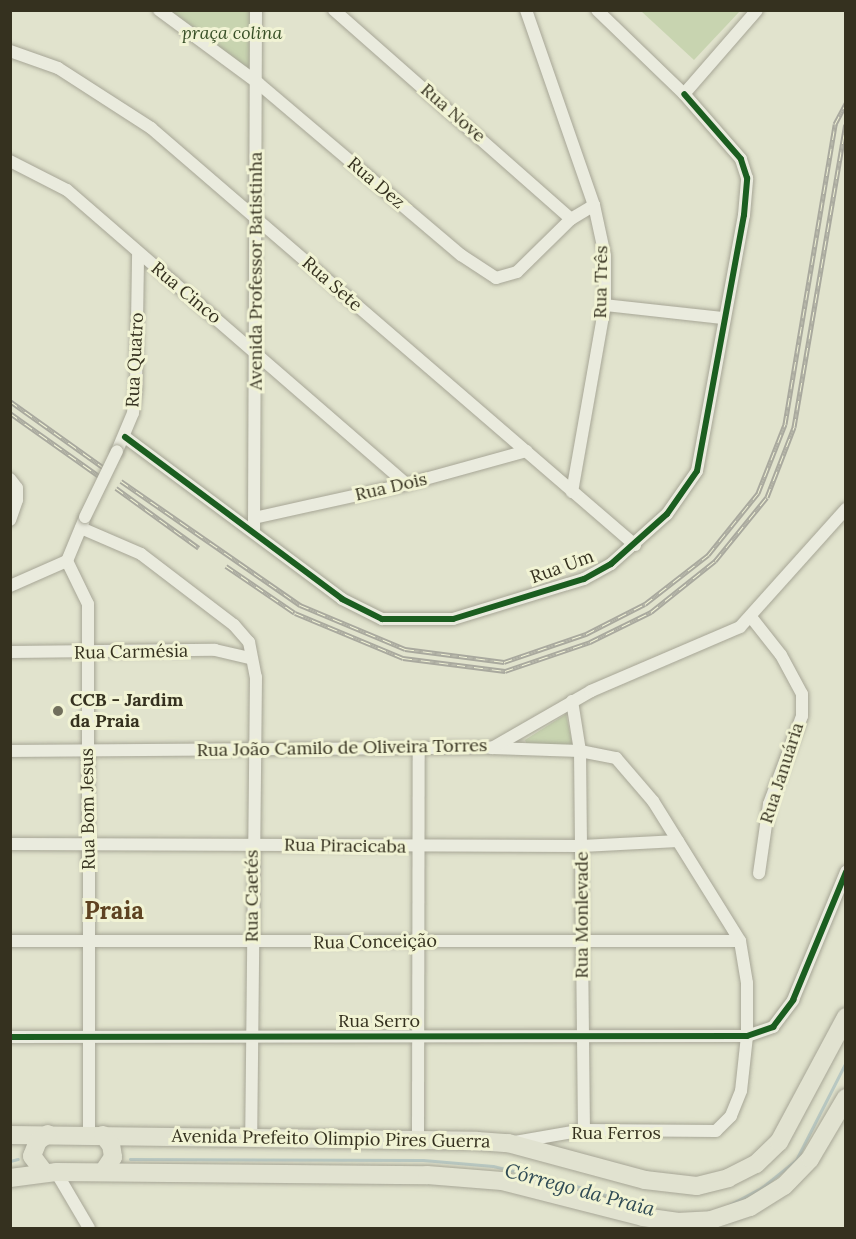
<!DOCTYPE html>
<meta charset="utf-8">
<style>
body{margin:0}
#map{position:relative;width:856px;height:1239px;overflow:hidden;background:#e1e3cd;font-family:Lora,serif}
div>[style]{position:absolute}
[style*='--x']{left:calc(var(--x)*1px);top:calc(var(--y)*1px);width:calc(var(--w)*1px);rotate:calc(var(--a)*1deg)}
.green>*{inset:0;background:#c8d4b0}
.stream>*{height:3px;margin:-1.5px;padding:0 1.5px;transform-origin:1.5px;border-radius:1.5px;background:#b8c8c2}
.roads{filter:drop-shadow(0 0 2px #a7a696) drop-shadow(0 0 2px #a7a696)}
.minor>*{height:12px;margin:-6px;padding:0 6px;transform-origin:6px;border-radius:6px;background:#eaebde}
.primary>*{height:18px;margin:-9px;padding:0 9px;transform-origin:9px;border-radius:9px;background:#e1e2d0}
.rail>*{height:5px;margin-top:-2.5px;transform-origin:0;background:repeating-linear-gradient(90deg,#f1f3d4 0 9px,#a9a99e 0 18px);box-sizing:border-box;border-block:2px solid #a9a99e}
.bridges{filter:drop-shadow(0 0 2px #a7a696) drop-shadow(0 0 2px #a7a696)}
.minor-bridge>*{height:12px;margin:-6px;padding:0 6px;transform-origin:6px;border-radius:6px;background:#eaebde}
.cycleway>*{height:6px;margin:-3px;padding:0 3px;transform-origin:3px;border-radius:3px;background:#1b5e20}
.dots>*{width:16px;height:16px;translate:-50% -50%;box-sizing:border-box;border:3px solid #f1f3d4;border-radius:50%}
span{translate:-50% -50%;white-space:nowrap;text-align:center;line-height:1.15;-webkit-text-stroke:6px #f1f3d4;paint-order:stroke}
.park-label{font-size:18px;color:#385027;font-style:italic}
.street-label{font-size:18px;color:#35311f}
.poi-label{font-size:18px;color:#35311f;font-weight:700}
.left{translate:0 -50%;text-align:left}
.water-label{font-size:20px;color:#2f4a54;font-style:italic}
.district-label{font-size:24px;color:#5f4322;font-weight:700}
.frame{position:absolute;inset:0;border:12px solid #35311f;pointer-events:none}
</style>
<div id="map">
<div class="green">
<div style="clip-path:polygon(159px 11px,255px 11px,256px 79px)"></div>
<div style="clip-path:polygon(641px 11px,740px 11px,694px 60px)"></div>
<div style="clip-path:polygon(566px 714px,573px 747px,527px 745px,525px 740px)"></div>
</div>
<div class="stream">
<div style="--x:130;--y:1159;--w:293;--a:0.2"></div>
<div style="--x:423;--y:1160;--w:70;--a:4.9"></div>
<div style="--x:493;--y:1166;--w:94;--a:13.6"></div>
<div style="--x:584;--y:1188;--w:52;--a:19.1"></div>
<div style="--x:10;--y:1161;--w:8;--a:-14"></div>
<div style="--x:729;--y:1205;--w:36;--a:-28"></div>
<div style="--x:761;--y:1188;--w:45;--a:-38.7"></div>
<div style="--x:796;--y:1160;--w:110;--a:-63"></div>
</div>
<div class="roads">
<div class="minor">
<div style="--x:159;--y:10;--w:123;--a:36.4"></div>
<div style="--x:258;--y:83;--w:266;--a:40.3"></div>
<div style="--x:461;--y:255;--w:42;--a:33.3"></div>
<div style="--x:496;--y:278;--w:22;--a:-16"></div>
<div style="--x:517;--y:272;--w:76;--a:-44.5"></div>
<div style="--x:571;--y:219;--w:27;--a:-31"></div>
<div style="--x:334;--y:10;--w:316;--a:41.4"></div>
<div style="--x:526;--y:10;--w:207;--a:70.8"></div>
<div style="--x:594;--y:205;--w:52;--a:77.8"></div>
<div style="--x:605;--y:256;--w:49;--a:90"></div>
<div style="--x:605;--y:305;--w:190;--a:100"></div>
<div style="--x:597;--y:10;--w:121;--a:44"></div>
<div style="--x:684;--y:94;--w:111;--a:-49"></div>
<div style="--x:10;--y:51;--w:51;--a:19.5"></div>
<div style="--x:58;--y:68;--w:111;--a:32.8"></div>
<div style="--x:151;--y:128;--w:639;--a:40.75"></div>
<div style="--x:10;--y:161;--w:64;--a:27"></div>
<div style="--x:67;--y:190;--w:449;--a:40.9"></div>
<div style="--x:605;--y:305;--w:119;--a:6.3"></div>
<div style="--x:125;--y:437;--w:271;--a:36.7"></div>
<div style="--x:342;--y:599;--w:45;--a:26.6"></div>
<div style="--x:382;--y:619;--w:71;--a:0"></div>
<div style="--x:453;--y:619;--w:137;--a:-17"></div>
<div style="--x:584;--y:579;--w:31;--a:-29"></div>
<div style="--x:611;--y:564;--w:75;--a:-41.8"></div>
<div style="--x:667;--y:514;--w:52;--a:-55.1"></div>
<div style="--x:697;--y:471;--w:260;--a:-79.6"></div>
<div style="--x:744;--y:215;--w:37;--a:-85"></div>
<div style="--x:747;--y:178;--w:20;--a:-108"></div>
<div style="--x:741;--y:159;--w:86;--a:-131.2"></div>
<div style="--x:117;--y:451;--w:41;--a:-67.2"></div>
<div style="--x:133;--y:413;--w:26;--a:-83"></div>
<div style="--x:136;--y:387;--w:134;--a:-89.1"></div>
<div style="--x:10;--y:479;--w:11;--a:52"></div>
<div style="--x:17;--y:488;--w:12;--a:90"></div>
<div style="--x:17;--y:500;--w:21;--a:109"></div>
<div style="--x:254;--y:518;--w:157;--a:-12.5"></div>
<div style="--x:407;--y:484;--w:124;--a:-15.4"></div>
<div style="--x:81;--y:528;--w:65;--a:23.4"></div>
<div style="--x:141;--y:554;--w:117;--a:37.4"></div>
<div style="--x:234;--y:625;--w:23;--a:49"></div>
<div style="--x:249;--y:642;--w:36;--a:79"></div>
<div style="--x:256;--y:677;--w:459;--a:90.6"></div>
<div style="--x:254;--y:531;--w:521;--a:-89.78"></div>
<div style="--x:67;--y:561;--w:48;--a:64"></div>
<div style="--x:88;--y:604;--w:530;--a:89.89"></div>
<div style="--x:67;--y:561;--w:44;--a:-67.5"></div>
<div style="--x:10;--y:586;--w:62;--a:-23.7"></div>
<div style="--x:751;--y:617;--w:48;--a:51.7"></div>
<div style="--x:781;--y:655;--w:44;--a:61.7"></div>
<div style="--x:802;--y:694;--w:22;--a:90"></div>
<div style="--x:802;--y:716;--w:94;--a:110.6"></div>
<div style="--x:769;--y:804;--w:70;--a:98.2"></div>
<div style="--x:10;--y:652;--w:205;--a:-0.6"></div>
<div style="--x:215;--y:650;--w:37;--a:13"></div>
<div style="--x:572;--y:701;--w:51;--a:80.9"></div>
<div style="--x:580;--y:751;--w:379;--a:89.4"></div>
<div style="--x:492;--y:748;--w:88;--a:2"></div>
<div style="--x:580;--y:751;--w:37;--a:11"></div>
<div style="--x:616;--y:758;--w:57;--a:49.3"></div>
<div style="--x:653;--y:801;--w:165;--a:58.1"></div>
<div style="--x:740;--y:941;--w:43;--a:80.5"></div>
<div style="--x:747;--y:983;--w:53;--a:90"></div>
<div style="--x:747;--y:1036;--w:55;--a:96.2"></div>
<div style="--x:741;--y:1091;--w:27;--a:112"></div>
<div style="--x:731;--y:1116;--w:21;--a:135"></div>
<div style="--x:716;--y:1131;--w:132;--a:-179.6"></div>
<div style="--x:584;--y:1130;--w:70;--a:170.1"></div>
<div style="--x:10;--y:751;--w:482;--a:-0.4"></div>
<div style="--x:492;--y:748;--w:114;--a:-29.9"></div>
<div style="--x:591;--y:691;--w:162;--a:-23.2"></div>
<div style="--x:740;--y:627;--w:159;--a:-48.1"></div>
<div style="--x:10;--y:844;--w:572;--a:0.2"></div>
<div style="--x:582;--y:846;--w:96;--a:-3"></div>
<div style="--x:10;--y:941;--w:730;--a:0"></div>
<div style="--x:10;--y:1037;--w:737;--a:-0.08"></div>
<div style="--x:747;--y:1036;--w:28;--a:-19"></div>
<div style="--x:773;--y:1027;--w:34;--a:-53"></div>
<div style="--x:793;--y:1000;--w:139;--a:-67.5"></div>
<div style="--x:418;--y:1138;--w:387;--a:-89.9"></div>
<div style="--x:56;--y:1172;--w:65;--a:59.5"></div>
</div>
<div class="primary">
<div style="--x:10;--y:1135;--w:467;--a:0.7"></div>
<div style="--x:477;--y:1141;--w:31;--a:4"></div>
<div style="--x:508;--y:1143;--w:142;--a:15.1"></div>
<div style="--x:645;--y:1180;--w:52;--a:6.6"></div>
<div style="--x:697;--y:1186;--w:32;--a:-14"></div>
<div style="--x:728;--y:1178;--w:31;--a:-27"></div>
<div style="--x:756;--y:1164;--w:32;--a:-44"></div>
<div style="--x:779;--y:1142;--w:142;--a:-61.8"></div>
<div style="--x:44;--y:1172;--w:20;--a:-127"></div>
<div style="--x:32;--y:1156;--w:16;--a:-68"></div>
<div style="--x:38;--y:1141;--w:12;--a:-35"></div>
<div style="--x:103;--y:1172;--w:18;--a:-56"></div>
<div style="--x:113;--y:1157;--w:12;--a:-99"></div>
<div style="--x:111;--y:1145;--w:13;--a:-129"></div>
<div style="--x:10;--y:1178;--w:46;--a:-7.4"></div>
<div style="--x:56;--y:1172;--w:371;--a:0.5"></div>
<div style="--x:427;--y:1175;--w:75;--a:4.6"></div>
<div style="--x:502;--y:1181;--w:146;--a:14.3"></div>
<div style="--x:643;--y:1217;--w:34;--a:8"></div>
<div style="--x:677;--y:1222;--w:34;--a:-3"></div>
<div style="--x:711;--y:1220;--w:41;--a:-18.4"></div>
<div style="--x:750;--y:1207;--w:40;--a:-32"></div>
<div style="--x:784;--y:1186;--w:37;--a:-46"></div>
<div style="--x:810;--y:1159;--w:71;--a:-59.5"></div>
</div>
</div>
<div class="rail">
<div style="--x:10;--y:401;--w:115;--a:35.5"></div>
<div style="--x:10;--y:413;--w:109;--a:35.3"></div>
<div style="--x:121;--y:481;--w:218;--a:34.7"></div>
<div style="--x:300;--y:605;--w:114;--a:22.7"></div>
<div style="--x:405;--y:649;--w:100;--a:7.5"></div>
<div style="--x:504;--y:662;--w:87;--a:-18.9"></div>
<div style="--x:586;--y:634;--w:66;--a:-27"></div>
<div style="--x:645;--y:604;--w:80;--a:-37.9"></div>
<div style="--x:708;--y:555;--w:80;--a:-51.1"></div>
<div style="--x:758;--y:493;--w:74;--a:-68.6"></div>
<div style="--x:785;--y:424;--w:304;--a:-80.5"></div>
<div style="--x:835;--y:124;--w:24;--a:-62"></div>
<div style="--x:116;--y:488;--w:102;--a:35.9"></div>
<div style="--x:226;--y:566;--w:83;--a:34.3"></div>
<div style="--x:295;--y:613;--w:117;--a:22.6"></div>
<div style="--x:403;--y:658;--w:103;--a:7.3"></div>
<div style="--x:505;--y:671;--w:90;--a:-18.8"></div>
<div style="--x:590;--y:642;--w:68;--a:-26.2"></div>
<div style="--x:651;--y:612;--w:82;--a:-38.6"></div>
<div style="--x:715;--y:561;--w:82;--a:-50.9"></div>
<div style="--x:767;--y:497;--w:75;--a:-68.9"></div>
<div style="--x:794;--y:427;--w:307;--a:-80.3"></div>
</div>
<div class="bridges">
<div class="minor-bridge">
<div style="--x:85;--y:517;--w:73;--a:-64.1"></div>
</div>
</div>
<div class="cycleway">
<div style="--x:125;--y:437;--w:271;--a:36.7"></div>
<div style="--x:342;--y:599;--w:45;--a:26.6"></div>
<div style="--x:382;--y:619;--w:71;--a:0"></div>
<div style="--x:453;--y:619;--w:137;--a:-17"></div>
<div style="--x:584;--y:579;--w:31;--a:-29"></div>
<div style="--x:611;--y:564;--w:75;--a:-41.8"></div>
<div style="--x:667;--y:514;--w:52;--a:-55.1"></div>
<div style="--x:697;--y:471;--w:260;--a:-79.6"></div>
<div style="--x:744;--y:215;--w:37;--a:-85"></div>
<div style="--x:747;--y:178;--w:20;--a:-108"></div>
<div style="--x:741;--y:159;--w:86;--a:-131.2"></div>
<div style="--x:10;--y:1037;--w:737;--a:-0.08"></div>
<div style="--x:747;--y:1036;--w:28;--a:-19"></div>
<div style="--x:773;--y:1027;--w:34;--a:-53"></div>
<div style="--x:793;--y:1000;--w:139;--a:-67.5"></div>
</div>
<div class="dots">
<div style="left:58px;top:711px;background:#716f5c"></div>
</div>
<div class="park-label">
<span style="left:232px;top:33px">praça colina</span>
</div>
<div class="street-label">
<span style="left:453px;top:113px;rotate:41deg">Rua Nove</span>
<span style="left:376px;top:183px;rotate:40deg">Rua Dez</span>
<span style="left:256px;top:271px;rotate:-90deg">Avenida Professor Batistinha</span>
<span style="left:601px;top:282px;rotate:-89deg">Rua Três</span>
<span style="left:332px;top:284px;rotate:41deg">Rua Sete</span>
<span style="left:186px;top:293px;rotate:40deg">Rua Cinco</span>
<span style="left:135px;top:360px;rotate:-87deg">Rua Quatro</span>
<span style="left:391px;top:487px;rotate:-13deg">Rua Dois</span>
<span style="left:562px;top:567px;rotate:-20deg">Rua Um</span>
<span style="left:131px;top:652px;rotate:-1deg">Rua Carmésia</span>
<span style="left:342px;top:748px;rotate:-1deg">Rua João Camilo de Oliveira Torres</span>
<span style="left:782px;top:773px;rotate:-72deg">Rua Januária</span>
<span style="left:88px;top:809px;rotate:-91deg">Rua Bom Jesus</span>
<span style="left:345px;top:846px;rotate:1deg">Rua Piracicaba</span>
<span style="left:252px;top:896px;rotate:-90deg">Rua Caetés</span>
<span style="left:582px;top:915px;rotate:-90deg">Rua Monlevade</span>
<span style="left:375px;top:942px;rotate:-1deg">Rua Conceição</span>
<span style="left:379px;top:1021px">Rua Serro</span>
<span style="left:616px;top:1133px">Rua Ferros</span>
<span style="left:331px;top:1139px;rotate:1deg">Avenida Prefeito Olimpio Pires Guerra</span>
</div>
<div class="poi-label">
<span class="left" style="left:70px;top:711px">CCB - Jardim<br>da Praia</span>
</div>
<div class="water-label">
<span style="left:580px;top:1189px;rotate:15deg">Córrego da Praia</span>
</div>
<div class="district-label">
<span style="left:114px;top:911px">Praia</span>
</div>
<div class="frame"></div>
</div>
